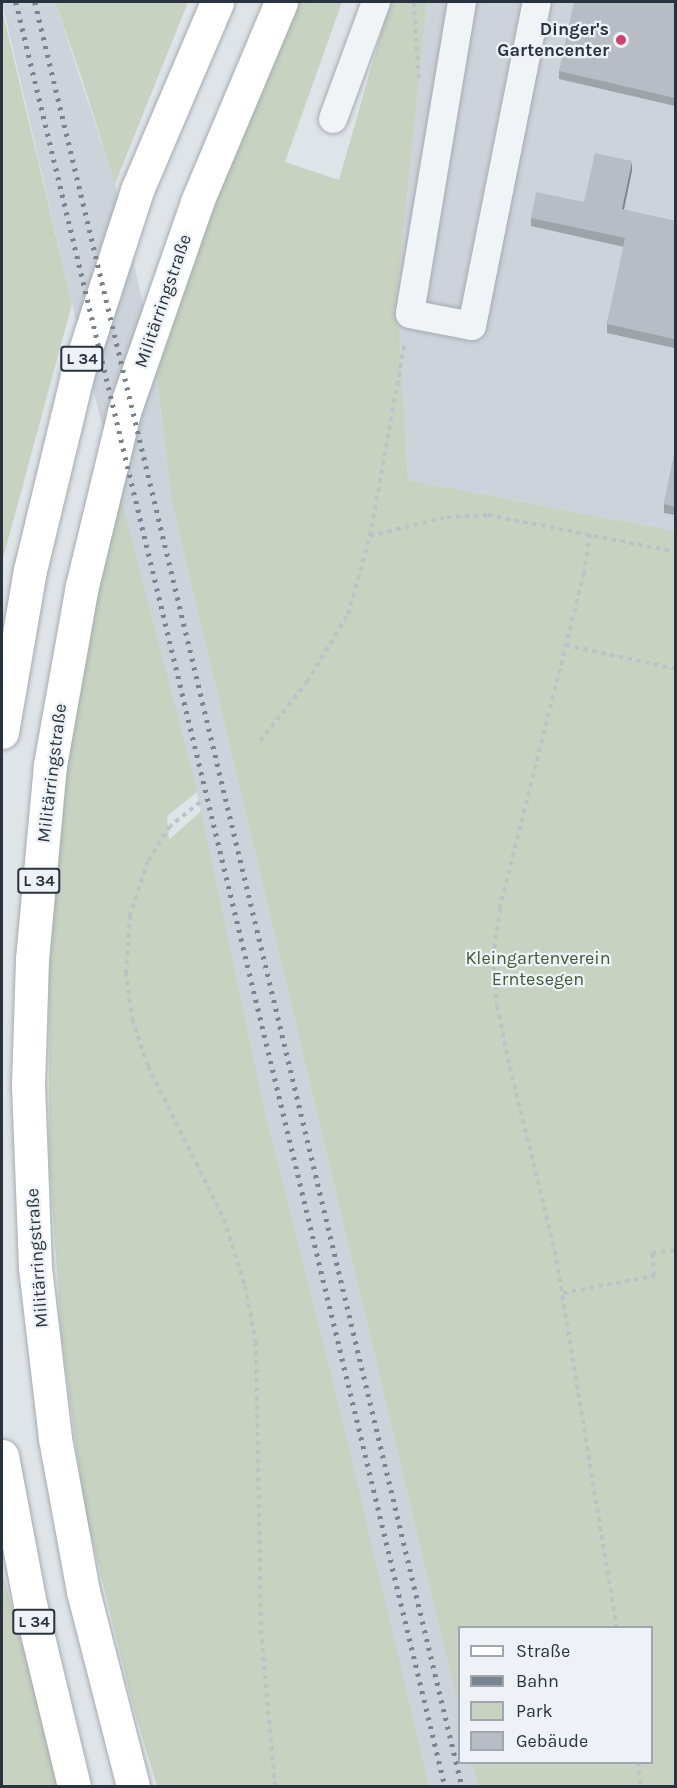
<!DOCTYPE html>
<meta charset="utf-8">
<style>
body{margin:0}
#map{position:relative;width:677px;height:1788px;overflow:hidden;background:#dfe4e8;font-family:Karla,sans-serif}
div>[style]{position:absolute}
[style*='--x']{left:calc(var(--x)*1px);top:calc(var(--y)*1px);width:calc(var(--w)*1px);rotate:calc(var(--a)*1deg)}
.built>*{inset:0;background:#cdd3da}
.green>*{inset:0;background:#c7d2c0}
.path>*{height:4px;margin-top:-2px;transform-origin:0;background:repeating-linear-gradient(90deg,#bdc2c6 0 4.5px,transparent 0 9px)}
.roads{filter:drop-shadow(0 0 2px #a4abb2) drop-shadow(0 0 2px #a4abb2)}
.minor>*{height:28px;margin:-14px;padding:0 14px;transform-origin:14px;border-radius:14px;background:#f1f4f6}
.major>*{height:33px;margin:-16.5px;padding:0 16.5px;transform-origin:16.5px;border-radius:16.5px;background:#fff}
.rail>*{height:4.5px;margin-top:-2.25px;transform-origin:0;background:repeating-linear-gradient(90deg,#788591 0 3px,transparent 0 9px)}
.wall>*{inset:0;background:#9da3a9}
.shaded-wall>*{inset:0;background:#7f848a}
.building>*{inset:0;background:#b6bdc5}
.dots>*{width:16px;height:16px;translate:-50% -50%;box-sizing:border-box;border:3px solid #eef2f6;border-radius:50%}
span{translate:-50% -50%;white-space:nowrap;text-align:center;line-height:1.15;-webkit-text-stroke:4.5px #eef2f6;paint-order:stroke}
.shield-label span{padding:2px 4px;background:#eef2f6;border:2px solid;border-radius:4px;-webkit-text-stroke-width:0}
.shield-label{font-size:16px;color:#28333f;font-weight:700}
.poi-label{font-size:18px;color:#28333f;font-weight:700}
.right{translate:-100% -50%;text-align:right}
.street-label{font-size:18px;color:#28333f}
.park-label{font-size:18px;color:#415a35}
.frame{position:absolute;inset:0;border:3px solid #28333f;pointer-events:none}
.legend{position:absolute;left:458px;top:1626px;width:195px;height:138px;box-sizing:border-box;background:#eef2f6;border:2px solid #9fa6ad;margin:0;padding:8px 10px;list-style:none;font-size:18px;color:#28333f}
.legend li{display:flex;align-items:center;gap:12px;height:30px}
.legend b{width:30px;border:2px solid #9fa6ad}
</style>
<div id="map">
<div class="built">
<div style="clip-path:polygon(2px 2px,55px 2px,115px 184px,153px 346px,172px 503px,459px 1710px,460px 1762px,472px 1763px,478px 1786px,429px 1786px,267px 1121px,195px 785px,141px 582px,72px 304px)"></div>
<div style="clip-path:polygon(427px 2px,675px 2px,675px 531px,408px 480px,397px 293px)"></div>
</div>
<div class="green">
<div style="clip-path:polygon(55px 2px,188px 2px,115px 184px,81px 76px)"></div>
<div style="clip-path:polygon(297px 2px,342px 2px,285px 162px,339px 180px,390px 2px,427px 2px,397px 293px,408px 480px,675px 531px,675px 1786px,478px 1786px,472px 1763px,652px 1762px,652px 1628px,460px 1628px,459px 1710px,172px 503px,153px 346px)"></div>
<div style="clip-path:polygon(2px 9px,72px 304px,2px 562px)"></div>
<div style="clip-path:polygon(120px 494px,197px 792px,167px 816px,169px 840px,201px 811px,267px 1121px,333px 1382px,429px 1786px,157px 1786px,133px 1706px,84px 1506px,61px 1331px,49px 1154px,49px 970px,62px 799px,87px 640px)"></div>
<div style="clip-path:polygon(2px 1571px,61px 1786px,2px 1786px)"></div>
</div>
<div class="path">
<div style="--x:414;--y:2;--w:80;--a:86.4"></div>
<div style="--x:590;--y:534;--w:39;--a:99"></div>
<div style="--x:584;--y:573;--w:345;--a:104.1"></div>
<div style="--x:500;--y:908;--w:50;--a:98"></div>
<div style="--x:493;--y:958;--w:48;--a:85.2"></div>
<div style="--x:497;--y:1006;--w:62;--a:78"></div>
<div style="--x:510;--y:1067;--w:189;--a:76.3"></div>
<div style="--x:555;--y:1251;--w:382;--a:80.7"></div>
<div style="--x:370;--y:536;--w:79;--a:-13.9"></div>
<div style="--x:447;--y:517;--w:41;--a:-2.8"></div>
<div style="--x:488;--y:515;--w:192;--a:11.1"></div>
<div style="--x:566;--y:645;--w:113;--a:12.3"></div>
<div style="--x:260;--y:741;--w:75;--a:-51.5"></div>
<div style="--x:307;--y:682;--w:79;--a:-58.9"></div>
<div style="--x:348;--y:614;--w:81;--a:-74.2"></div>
<div style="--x:370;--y:536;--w:198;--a:-79.8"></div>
<div style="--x:200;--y:802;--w:38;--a:141"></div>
<div style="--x:170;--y:826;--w:41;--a:122.2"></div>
<div style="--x:148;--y:861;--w:57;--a:108.4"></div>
<div style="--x:130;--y:915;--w:57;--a:94"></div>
<div style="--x:126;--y:972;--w:47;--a:82.7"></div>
<div style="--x:132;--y:1019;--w:50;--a:71.2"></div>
<div style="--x:148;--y:1066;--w:171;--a:63.6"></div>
<div style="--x:224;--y:1219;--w:70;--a:72.6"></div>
<div style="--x:245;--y:1286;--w:57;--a:78.9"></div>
<div style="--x:256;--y:1342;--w:288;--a:89"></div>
<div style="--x:261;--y:1630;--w:157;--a:84.9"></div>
<div style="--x:563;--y:1293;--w:93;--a:-10.6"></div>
<div style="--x:654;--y:1276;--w:23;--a:-95"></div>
<div style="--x:652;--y:1253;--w:24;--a:-7"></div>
<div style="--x:638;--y:1762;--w:24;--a:83"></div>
</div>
<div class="roads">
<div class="minor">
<div style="--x:462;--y:2;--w:316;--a:99.5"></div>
<div style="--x:410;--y:314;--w:63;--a:11"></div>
<div style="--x:472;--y:326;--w:330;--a:-78.7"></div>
<div style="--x:333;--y:119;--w:125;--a:-69.8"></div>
</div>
<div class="major">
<div style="--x:2;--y:732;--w:164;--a:-80.2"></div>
<div style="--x:30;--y:570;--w:201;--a:-76.4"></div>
<div style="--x:77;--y:375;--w:194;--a:-72"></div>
<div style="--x:137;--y:190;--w:204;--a:-66.9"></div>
<div style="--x:2;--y:1456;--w:151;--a:79.3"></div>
<div style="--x:30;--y:1604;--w:187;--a:76.4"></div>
<div style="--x:133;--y:1786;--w:201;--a:-104.4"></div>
<div style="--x:83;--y:1591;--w:156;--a:-100.4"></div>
<div style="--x:55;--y:1438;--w:172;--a:-96.7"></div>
<div style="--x:35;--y:1267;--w:181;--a:-92.2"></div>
<div style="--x:28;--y:1086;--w:127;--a:-88.2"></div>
<div style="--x:32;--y:959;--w:195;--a:-84.7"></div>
<div style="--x:50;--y:765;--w:182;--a:-79.9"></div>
<div style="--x:82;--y:586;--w:179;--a:-76.4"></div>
<div style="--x:124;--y:412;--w:222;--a:-70.8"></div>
<div style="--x:197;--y:202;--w:217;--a:-67.2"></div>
</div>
</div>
<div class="rail">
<div style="--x:16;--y:2;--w:1835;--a:76.48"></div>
<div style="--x:35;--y:2;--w:1834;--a:76.54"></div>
</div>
<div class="wall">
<div style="clip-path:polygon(675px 2px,675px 106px,559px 79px,559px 71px)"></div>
<div style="clip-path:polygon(632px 170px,624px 210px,675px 221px,674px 348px,607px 333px,607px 324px,624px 247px,531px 226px,531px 218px,584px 202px)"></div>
<div style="clip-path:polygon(675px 451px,675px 515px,664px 513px,664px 504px)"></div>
</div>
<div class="shaded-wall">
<div style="clip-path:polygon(632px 161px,632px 170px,622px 218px,622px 209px)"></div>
</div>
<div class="building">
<div style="clip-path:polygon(574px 2px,675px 2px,675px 98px,559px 71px)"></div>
<div style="clip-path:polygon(595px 153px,632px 161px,622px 209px,675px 221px,675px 333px,674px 339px,607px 324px,625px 238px,531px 218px,536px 192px,584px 202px)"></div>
<div style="clip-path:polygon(675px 451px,675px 507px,664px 504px)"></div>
</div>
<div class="dots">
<div style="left:621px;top:40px;background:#cc446b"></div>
</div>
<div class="shield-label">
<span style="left:82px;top:359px">L 34</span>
<span style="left:39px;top:881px">L 34</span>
<span style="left:34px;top:1622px">L 34</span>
</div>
<div class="poi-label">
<span class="right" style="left:609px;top:40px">Dinger's<br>Gartencenter</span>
</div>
<div class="street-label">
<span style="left:163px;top:301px;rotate:-71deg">Militärringstraße</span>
<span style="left:52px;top:773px;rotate:-83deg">Militärringstraße</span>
<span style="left:37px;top:1258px;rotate:-94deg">Militärringstraße</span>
</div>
<div class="park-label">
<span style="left:538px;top:969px">Kleingartenverein<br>Erntesegen</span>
</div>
<div class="frame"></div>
<ul class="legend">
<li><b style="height:8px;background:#fff"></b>Straße</li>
<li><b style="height:8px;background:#788591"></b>Bahn</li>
<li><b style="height:16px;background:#c7d2c0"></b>Park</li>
<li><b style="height:16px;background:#b6bdc5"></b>Gebäude</li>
</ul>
</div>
